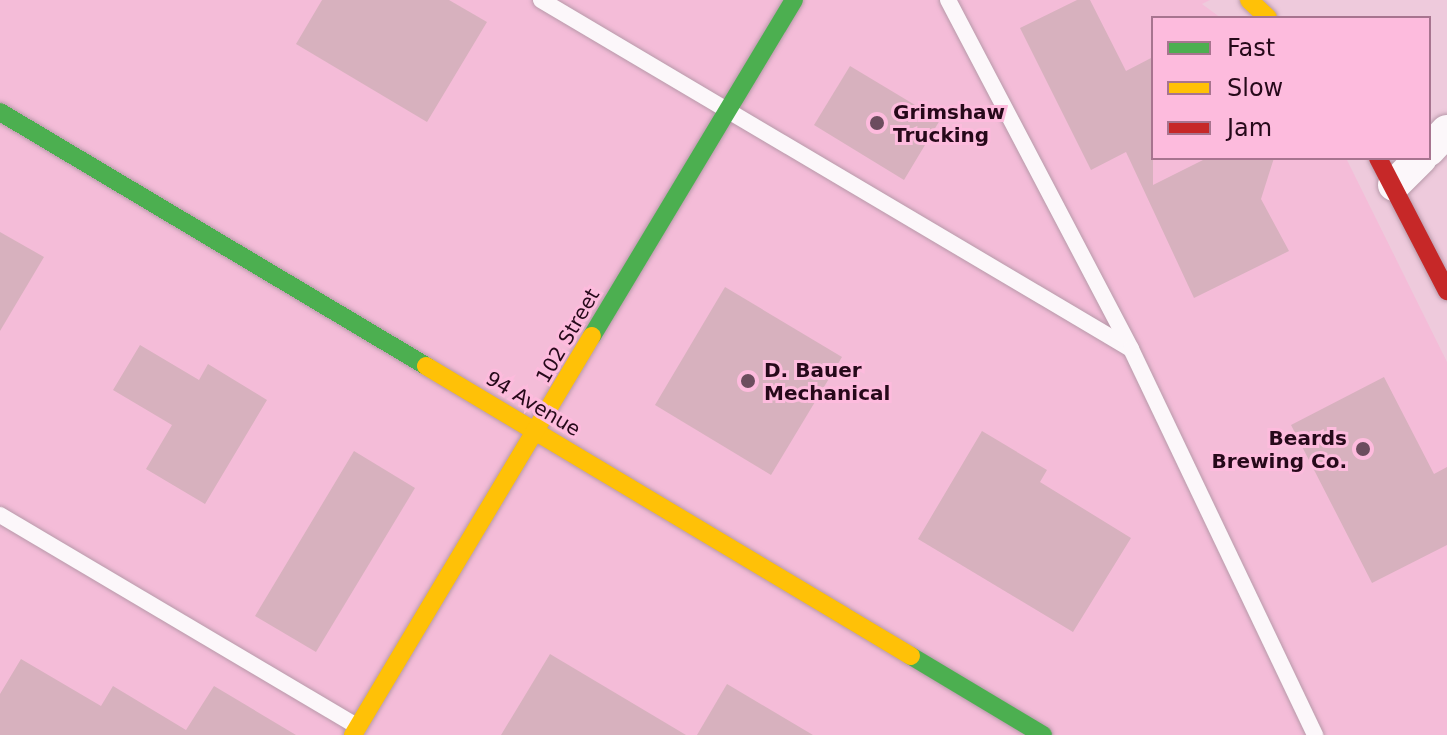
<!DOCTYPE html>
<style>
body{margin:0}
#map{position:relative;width:1447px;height:735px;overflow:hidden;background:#eecadc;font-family:"DejaVu Sans",sans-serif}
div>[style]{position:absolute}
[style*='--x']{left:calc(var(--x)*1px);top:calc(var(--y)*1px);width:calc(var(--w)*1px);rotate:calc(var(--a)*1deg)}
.built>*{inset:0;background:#f4bcd8}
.building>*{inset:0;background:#d7b1be}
.roads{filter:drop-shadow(0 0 2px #b799a9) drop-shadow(0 0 2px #b799a9)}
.lane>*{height:16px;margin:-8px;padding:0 8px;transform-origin:8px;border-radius:8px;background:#fcf7fa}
.street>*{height:32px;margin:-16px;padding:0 16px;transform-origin:16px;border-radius:16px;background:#fcf7fa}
.fast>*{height:18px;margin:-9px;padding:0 9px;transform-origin:9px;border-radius:9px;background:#4caf50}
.slow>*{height:18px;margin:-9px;padding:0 9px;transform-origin:9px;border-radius:9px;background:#ffc107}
.jam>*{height:18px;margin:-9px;padding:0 9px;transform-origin:9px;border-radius:9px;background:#c62828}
.dots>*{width:22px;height:22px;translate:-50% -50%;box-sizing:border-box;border:4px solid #fdbbdd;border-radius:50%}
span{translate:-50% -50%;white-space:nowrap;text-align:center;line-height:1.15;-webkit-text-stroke:6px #fdbbdd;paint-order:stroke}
.poi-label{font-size:20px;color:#26091a;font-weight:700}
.left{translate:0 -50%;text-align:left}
.right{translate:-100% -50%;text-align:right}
.street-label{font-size:20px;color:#26091a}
.legend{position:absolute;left:1151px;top:16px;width:280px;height:144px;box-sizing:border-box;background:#fdbbdd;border:2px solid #a7748f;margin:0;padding:10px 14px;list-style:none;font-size:24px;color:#26091a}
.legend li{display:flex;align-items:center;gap:16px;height:40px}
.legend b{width:40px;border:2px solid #a7748f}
</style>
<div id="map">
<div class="built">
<div style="clip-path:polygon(0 0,1210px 0,1202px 4px,1221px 18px,1153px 18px,1153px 158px,1346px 158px,1447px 362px,1447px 735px,0 735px)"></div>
</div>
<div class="building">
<div style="clip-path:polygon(322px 0,449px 0,487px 22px,427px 122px,296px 44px)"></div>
<div style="clip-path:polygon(1077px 0,1090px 0,1126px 71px,1153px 57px,1153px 185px,1207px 158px,1274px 158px,1261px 199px,1289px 251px,1194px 298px,1126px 152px,1091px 170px,1020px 28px)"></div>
<div style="clip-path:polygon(850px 66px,940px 120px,904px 180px,814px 125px)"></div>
<div style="clip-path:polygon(0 232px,44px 257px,0 331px)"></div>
<div style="clip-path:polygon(725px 287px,842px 357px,771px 475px,655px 405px)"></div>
<div style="clip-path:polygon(140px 345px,199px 380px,208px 364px,267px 400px,205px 504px,146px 469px,172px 425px,113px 390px)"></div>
<div style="clip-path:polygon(1384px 377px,1434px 474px,1447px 467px,1447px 545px,1372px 583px,1291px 425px)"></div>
<div style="clip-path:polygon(982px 431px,1047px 470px,1040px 482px,1131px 538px,1073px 632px,918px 539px)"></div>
<div style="clip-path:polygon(354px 451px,415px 488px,316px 652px,255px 616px)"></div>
<div style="clip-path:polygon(550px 654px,686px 735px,501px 735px)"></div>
<div style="clip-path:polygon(21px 659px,101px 706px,113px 686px,186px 730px,214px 686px,296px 735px,0 735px,0 694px)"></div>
<div style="clip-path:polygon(727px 684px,813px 735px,697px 735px)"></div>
</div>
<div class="roads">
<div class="lane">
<div style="--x:541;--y:0;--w:685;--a:30.61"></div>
<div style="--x:948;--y:0;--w:394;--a:62.3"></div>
<div style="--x:1131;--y:349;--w:428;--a:64.5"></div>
<div style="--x:0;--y:515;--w:415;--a:30.6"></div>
</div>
<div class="street">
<div style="--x:1429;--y:150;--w:26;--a:-47"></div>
<div style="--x:1394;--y:185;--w:38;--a:-45"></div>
</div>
<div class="fast">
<div style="--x:0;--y:112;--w:496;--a:30.8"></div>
<div style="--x:592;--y:336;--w:392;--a:-59"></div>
<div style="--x:911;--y:656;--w:154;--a:30.9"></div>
</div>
<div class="slow">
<div style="--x:1249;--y:0;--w:26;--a:43"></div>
<div style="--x:426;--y:366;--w:565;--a:30.88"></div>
<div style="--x:353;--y:735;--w:465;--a:-59.1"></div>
</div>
<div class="jam">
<div style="--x:1378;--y:158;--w:150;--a:62.6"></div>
</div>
</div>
<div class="dots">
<div style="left:877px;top:123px;background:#6c4d5e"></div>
<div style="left:748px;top:381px;background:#6c4d5e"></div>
<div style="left:1363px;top:449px;background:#6c4d5e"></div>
</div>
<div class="poi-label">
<span class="left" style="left:893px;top:124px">Grimshaw<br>Trucking</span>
<span class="left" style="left:764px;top:382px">D. Bauer<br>Mechanical</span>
<span class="right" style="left:1347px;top:450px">Beards<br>Brewing Co.</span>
</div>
<div class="street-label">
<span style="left:568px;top:336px;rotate:-60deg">102 Street</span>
<span style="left:533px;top:404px;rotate:31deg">94 Avenue</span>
</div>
<ul class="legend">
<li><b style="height:10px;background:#4caf50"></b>Fast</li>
<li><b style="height:10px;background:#ffc107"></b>Slow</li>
<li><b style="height:10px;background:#c62828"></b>Jam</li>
</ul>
</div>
